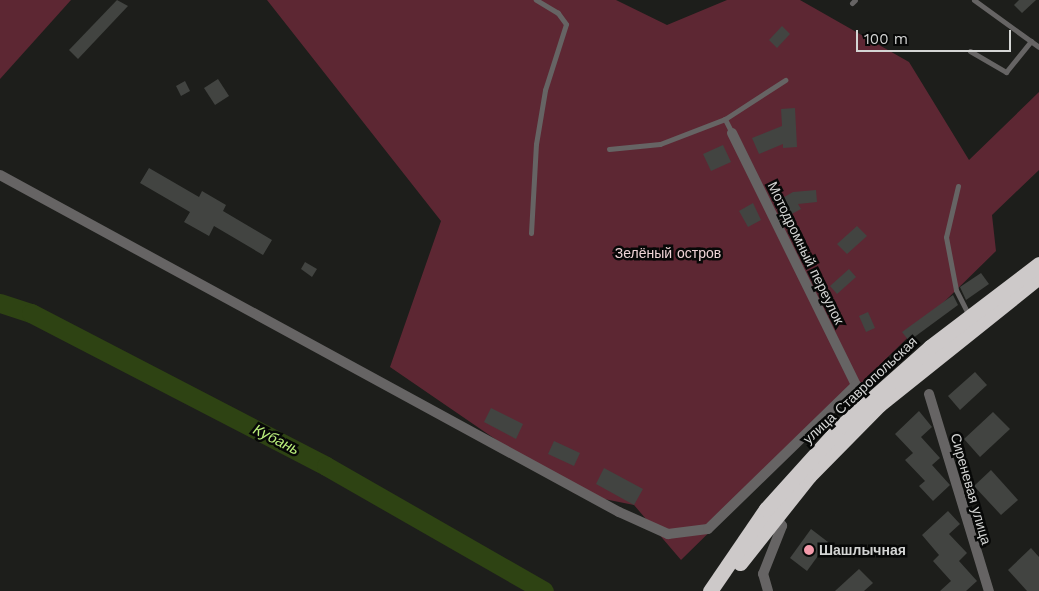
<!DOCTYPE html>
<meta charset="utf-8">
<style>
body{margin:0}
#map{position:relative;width:1039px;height:591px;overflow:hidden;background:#1d1e1b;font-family:"Work Sans",sans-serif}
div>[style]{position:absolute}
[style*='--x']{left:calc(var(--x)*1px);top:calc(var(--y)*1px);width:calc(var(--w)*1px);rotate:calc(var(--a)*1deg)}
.green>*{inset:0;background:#5d2733}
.river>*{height:19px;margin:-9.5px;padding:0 9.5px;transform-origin:9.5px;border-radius:9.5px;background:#2e4313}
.building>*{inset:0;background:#424441}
.lane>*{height:5px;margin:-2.5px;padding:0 2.5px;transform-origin:2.5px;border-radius:2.5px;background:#666464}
.street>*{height:10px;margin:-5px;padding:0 5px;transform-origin:5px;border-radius:5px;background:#666464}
.highway>*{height:15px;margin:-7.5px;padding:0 7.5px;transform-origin:7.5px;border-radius:7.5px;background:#cdc9c9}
.dots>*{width:14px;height:14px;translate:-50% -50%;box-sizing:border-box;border:2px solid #070807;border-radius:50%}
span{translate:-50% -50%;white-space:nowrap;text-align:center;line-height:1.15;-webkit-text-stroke:5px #070807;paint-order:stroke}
.park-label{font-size:14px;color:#eed3d6}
.street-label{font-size:14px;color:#d4d5d4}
.poi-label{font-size:14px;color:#d4d5d4;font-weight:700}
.left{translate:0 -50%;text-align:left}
.water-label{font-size:15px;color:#bcf17c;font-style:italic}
.scale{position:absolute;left:856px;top:30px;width:155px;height:22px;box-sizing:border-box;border:2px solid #d4d5d4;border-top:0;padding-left:6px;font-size:15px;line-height:18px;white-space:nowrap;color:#d4d5d4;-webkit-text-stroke:4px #070807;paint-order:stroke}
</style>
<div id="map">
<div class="green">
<div style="clip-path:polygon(0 0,71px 0,0 79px)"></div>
<div style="clip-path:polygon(267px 0,616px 0,667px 25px,727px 0,800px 0,909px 62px,969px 160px,1039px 92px,1039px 170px,992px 215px,996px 251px,681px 560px,634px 505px,574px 493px,390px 367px,441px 221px)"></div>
</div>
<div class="river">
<div style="--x:0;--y:303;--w:33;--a:18"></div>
<div style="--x:31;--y:313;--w:332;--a:27.4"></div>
<div style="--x:326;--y:466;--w:251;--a:29.8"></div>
</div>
<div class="building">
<div style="clip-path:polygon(117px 0,128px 6px,78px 59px,69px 50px)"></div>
<div style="clip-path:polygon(1019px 0,1036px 0,1022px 13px,1014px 5px)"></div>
<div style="clip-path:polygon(782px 26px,790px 34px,777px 48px,769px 40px)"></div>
<div style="clip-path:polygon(218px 79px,229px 96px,215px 105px,204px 88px)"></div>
<div style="clip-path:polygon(185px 81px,190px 91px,181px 96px,176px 86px)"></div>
<div style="clip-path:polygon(795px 108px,797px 147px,783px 148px,783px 144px,759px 154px,752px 138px,782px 126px,781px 109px)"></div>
<div style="clip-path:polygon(723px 145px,731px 162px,711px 171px,703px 154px)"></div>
<div style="clip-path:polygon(149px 168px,199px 197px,202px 191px,226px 205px,223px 211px,272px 240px,263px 255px,214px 226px,209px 236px,184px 222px,190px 212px,140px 183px)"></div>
<div style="clip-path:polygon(816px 190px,817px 202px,798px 204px,801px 209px,788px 216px,779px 200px,793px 192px)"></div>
<div style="clip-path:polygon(753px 203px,761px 220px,748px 227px,739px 211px)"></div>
<div style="clip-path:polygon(857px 226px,867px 236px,847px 254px,837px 244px)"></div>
<div style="clip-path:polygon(305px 262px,317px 269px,312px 277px,301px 269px)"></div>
<div style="clip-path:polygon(849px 269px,856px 277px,837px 294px,830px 286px)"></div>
<div style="clip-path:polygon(981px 273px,989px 284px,966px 300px,960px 287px)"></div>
<div style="clip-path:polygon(953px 295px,958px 305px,909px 341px,902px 332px)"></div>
<div style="clip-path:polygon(868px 312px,875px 328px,866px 332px,859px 316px)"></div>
<div style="clip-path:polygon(975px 372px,987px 385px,960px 410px,948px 396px)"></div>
<div style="clip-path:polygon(491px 408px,523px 424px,516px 439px,484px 422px)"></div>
<div style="clip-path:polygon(919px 411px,932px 427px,921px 437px,940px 458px,932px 465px,950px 485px,933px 501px,919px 486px,925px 481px,905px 460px,913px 453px,895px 434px)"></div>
<div style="clip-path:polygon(993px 412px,1010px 429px,980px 457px,964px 439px)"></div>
<div style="clip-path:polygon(554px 441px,580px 453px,574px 466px,548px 454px)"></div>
<div style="clip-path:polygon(604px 468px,643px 489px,634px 505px,596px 484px)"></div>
<div style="clip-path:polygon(991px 470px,1018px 500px,1001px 515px,974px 486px)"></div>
<div style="clip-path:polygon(948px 511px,960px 524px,949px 534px,967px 553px,959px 561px,977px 581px,966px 591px,940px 591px,951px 581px,933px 561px,939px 555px,922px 535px)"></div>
<div style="clip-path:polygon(811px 529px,828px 542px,807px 571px,790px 558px)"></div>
<div style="clip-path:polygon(1031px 548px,1039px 557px,1039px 591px,1027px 591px,1008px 570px)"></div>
<div style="clip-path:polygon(859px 569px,873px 583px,864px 591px,835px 591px)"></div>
</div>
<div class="lane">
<div style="--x:974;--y:0;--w:80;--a:35.9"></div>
<div style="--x:852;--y:3;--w:4;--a:-45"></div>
<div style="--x:970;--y:51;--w:42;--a:30.3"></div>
<div style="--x:1006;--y:72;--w:40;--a:-51"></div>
<div style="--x:732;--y:133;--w:16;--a:-117"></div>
<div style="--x:725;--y:119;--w:72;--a:-33"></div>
<div style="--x:609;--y:149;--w:51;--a:-5.6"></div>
<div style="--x:660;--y:144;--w:70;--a:-21"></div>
<div style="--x:958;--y:186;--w:52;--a:103.2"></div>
<div style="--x:946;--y:237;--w:54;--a:79.3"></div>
<div style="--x:956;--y:290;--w:29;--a:63"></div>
<div style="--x:531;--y:233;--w:89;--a:-86.8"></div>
<div style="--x:536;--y:144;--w:55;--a:-80.5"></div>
<div style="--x:545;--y:90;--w:69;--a:-72.3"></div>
<div style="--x:566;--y:24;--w:14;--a:-126"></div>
<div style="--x:558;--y:13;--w:26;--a:-149"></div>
</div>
<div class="street">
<div style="--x:732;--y:133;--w:281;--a:63.8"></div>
<div style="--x:0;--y:175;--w:705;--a:28.57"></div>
<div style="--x:619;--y:512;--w:54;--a:24.2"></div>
<div style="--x:668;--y:534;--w:40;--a:-7.1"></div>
<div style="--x:708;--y:529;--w:206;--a:-44.2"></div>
<div style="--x:856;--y:385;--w:20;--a:45"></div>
<div style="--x:929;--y:394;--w:206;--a:73.1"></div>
<div style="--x:768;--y:591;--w:18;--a:-106"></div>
<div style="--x:763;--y:574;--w:52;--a:-68.4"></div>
<div style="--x:782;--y:526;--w:13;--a:-122"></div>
</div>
<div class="highway">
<div style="--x:740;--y:563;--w:111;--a:-51.6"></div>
<div style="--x:809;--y:476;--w:100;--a:-45.4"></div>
<div style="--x:879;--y:405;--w:205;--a:-38.7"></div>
<div style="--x:710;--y:591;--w:99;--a:-55.7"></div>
<div style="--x:766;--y:509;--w:112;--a:-47.9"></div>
<div style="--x:841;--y:426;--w:119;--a:-41.6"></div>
<div style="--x:930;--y:347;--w:137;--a:-37.3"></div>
</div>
<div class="dots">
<div style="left:809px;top:550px;background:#f39aaa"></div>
</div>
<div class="park-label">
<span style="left:668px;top:253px">Зелёный остров</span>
</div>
<div class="street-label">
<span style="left:806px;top:253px;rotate:64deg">Мотодромный переулок</span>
<span style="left:860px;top:390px;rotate:-43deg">улица Ставропольская</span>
<span style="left:971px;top:489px;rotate:74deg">Сиреневая улица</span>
</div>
<div class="poi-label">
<span class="left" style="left:819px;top:550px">Шашлычная</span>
</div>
<div class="water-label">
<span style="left:276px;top:440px;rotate:27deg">Кубань</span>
</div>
<div class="scale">100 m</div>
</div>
